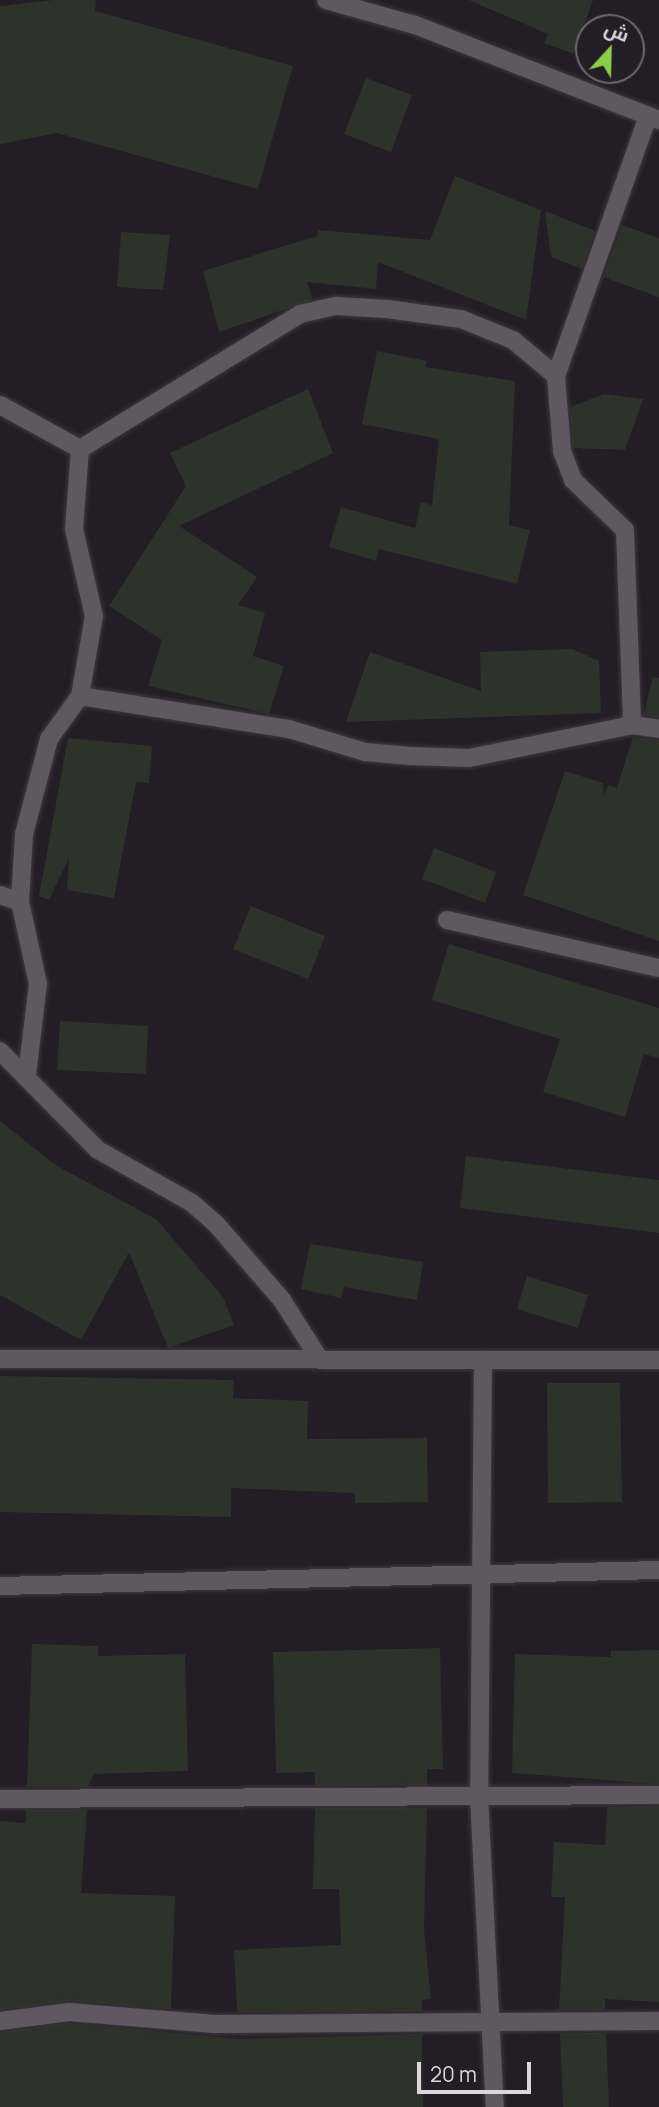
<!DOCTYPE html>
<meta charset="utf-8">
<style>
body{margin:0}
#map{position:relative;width:659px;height:2107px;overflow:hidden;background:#231e25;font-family:Manrope,Cairo,sans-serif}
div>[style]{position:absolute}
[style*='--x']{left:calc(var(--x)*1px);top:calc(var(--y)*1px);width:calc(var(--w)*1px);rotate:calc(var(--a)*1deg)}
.building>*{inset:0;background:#2d322a}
.roads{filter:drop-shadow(0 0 2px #3e393f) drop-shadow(0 0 2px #3e393f)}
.minor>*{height:18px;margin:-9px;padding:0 9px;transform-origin:9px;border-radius:9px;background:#5f5861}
span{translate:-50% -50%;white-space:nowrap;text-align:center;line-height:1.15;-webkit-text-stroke:6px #231e25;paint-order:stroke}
.north{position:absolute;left:575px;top:14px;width:70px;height:70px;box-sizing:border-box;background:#231e25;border:2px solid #6c686e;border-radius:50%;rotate:22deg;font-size:19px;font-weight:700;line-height:28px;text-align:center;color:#dad6db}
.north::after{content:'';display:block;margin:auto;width:24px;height:32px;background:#89ce48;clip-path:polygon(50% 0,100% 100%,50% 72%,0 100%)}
.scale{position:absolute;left:417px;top:2062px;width:114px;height:32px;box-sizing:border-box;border:4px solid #dad6db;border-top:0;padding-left:9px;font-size:21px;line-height:24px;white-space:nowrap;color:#dad6db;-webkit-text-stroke:5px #231e25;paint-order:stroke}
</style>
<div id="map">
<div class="building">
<div style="clip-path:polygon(53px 0,96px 0,95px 11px,293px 66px,258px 189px,57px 133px,0 144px,0 6px)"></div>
<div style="clip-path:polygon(469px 0,593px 0,574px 54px,544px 43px,548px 34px)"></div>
<div style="clip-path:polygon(366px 78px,412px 95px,391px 152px,344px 134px)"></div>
<div style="clip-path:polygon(455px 176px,541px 210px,526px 320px,378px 262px,376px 289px,307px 282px,313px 300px,219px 332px,203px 271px,317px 236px,318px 230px,430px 240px)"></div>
<div style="clip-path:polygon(545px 211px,595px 231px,582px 269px,551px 257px)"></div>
<div style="clip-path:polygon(622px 225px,659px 238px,659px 297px,603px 277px)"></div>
<div style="clip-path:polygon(121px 232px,170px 235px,163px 290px,117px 287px)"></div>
<div style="clip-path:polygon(377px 351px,427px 361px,425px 367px,515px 381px,509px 525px,530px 530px,517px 584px,379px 549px,376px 561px,329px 547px,341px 507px,415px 528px,421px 502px,432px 505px,439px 439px,362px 424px)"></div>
<div style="clip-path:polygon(308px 389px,333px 453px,179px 526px,257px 577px,238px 605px,265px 613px,253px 656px,284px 666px,269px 714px,148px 686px,162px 640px,109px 606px,186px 486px,170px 453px)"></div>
<div style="clip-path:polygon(604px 394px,643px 399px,625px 450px,573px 448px,570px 407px)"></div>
<div style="clip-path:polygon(572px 649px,599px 661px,601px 713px,346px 722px,370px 652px,481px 691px,480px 652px)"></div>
<div style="clip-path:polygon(653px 677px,659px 678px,659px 718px,643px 715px)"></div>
<div style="clip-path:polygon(633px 737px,659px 740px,659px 941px,523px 895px,565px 771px,603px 783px,604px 796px,608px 785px,617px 788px)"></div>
<div style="clip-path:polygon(68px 738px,152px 746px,149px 783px,136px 782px,114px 898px,67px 890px,69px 858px,49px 900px,39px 896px)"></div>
<div style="clip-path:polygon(434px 848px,496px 872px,485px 903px,422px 879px)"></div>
<div style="clip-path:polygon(251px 906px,325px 936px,308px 979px,233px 949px)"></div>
<div style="clip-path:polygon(449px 944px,659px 1008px,659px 1058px,644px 1054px,625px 1117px,543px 1092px,560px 1039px,432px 1000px)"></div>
<div style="clip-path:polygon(60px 1021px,148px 1026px,146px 1074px,57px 1070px)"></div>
<div style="clip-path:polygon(0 1121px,57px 1166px,156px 1219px,223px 1297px,234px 1325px,168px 1348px,129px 1252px,81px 1340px,0 1295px)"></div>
<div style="clip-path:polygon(466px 1156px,659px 1180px,659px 1233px,460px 1208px)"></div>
<div style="clip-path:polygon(310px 1244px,423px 1262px,417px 1300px,344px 1287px,341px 1298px,301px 1289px)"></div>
<div style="clip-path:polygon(527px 1276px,588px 1295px,578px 1328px,517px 1309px)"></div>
<div style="clip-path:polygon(0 1376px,234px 1380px,233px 1398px,308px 1401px,307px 1439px,427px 1438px,428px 1502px,355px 1503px,355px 1493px,231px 1488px,231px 1517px,0 1512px)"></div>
<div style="clip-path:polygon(547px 1383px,620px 1383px,622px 1502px,548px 1503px)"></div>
<div style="clip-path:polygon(32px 1644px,98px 1646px,98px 1656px,185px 1654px,188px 1771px,94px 1774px,88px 1787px,27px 1787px)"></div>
<div style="clip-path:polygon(440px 1648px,443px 1769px,427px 1769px,427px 1785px,315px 1786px,315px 1772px,276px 1773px,273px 1652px)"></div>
<div style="clip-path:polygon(659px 1650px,659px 1784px,512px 1773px,515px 1654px,611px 1657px,611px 1651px)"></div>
<div style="clip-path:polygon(659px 1806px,659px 2002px,605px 1999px,605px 2010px,559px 2010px,565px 1897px,551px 1897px,554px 1842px,605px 1845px,607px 1807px)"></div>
<div style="clip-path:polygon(315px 1808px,427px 1808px,424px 1929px,431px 1999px,422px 2000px,422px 2011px,237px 2012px,234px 1950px,341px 1945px,339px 1889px,313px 1889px)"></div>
<div style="clip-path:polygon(26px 1810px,87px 1810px,81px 1893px,175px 1896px,171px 2009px,70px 2001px,0 2010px,0 1821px,26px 1823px)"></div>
<div style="clip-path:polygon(69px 2023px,238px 2039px,422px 2034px,423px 2107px,0 2107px,0 2032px)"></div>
<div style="clip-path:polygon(560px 2033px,606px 2033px,609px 2107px,563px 2107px)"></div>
</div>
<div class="roads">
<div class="minor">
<div style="--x:326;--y:0;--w:92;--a:15.7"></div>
<div style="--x:415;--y:25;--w:262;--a:21.3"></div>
<div style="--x:556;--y:376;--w:276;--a:-70.5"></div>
<div style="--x:0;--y:405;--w:91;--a:28.8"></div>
<div style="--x:80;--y:449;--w:80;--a:94.3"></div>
<div style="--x:74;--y:529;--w:89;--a:77.1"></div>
<div style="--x:94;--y:616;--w:81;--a:99.9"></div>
<div style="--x:80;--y:696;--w:53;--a:125.8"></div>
<div style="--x:49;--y:739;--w:98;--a:104.7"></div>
<div style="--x:24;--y:834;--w:68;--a:93.4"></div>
<div style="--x:20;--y:902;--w:84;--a:77.6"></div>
<div style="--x:38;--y:984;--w:92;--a:96.9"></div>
<div style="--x:80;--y:449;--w:258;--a:-31.5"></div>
<div style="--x:300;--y:314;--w:37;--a:-13"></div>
<div style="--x:336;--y:306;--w:51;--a:3.4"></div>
<div style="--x:387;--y:309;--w:75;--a:7.7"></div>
<div style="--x:461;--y:319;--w:56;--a:22"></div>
<div style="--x:513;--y:340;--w:56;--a:39.9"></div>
<div style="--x:556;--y:376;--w:75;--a:85.4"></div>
<div style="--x:562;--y:451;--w:31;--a:69"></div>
<div style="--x:573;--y:480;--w:72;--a:43.9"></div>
<div style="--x:625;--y:530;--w:195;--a:87.9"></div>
<div style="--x:632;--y:725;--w:27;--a:8"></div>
<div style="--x:80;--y:696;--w:212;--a:9"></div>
<div style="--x:289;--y:729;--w:79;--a:16.8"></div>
<div style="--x:365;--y:752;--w:45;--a:5.1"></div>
<div style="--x:410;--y:756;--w:59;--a:1.9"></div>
<div style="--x:469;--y:758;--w:166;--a:-11.4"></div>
<div style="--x:0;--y:895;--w:21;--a:19"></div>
<div style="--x:447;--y:920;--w:217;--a:12.8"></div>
<div style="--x:0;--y:1051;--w:139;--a:45.3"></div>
<div style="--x:98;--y:1150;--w:108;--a:29.4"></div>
<div style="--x:192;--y:1203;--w:32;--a:41"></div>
<div style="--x:216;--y:1224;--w:101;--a:49"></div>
<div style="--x:282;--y:1300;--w:71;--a:57.7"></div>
<div style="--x:0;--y:1359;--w:659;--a:0.09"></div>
<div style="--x:483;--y:1360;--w:436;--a:90.5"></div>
<div style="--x:479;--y:1796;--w:311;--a:87.1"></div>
<div style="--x:0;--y:1586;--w:659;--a:-1.39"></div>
<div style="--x:0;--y:1799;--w:659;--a:-0.35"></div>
<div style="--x:0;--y:2021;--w:70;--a:-7.4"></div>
<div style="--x:69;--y:2012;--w:146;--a:4.7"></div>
<div style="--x:215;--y:2024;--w:444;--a:-0.4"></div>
</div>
</div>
<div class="north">ش</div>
<div class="scale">20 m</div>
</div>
